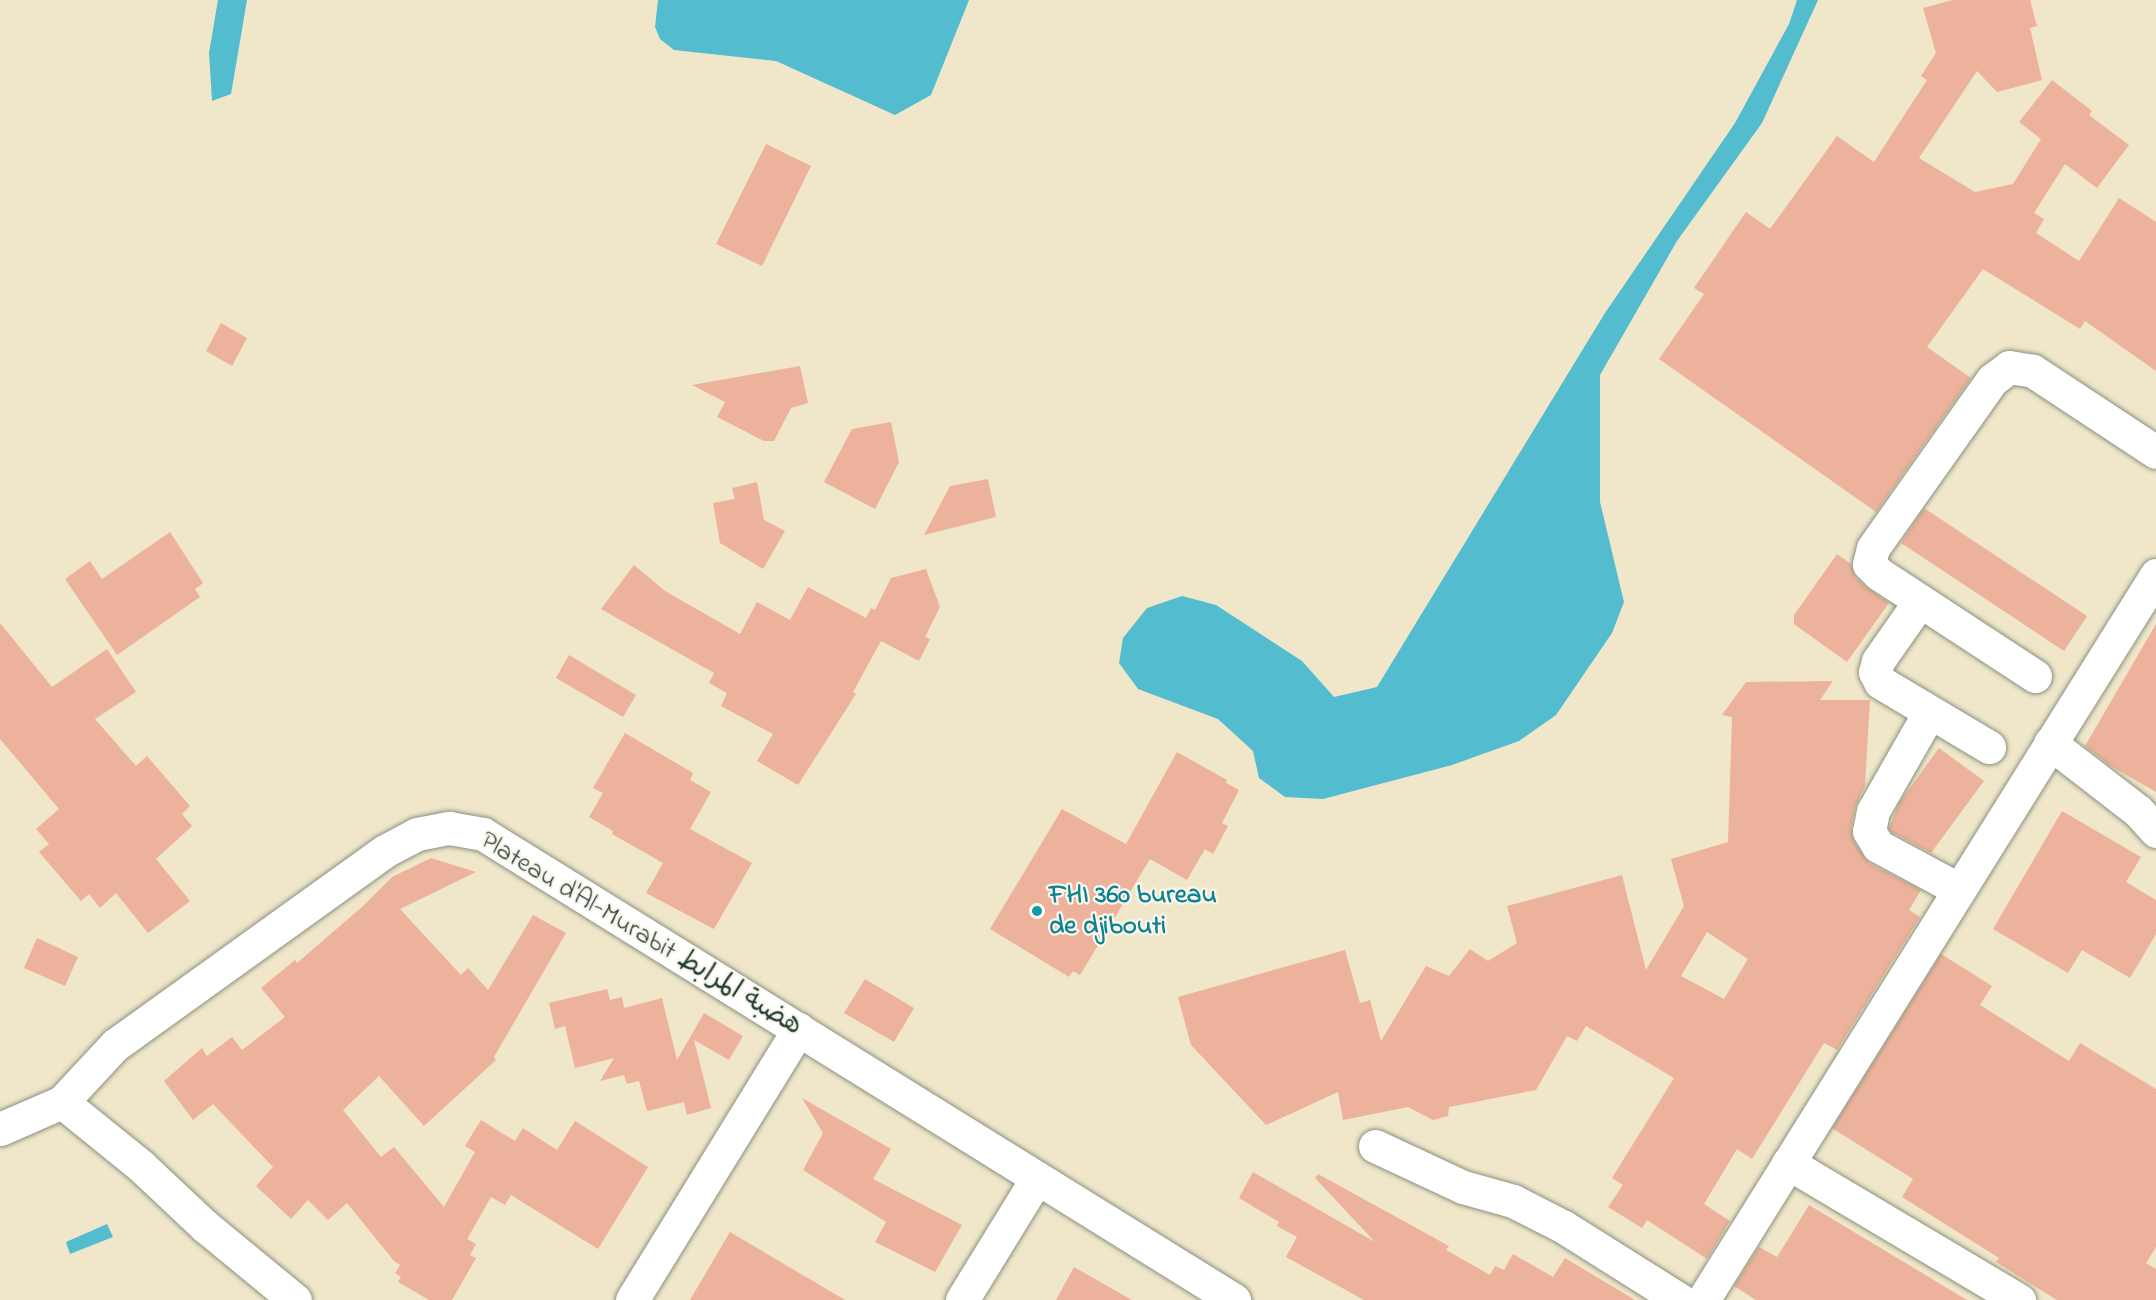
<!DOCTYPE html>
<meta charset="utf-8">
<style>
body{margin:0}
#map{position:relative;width:2156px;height:1300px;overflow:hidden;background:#f0e6ca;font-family:"Indie Flower","Playpen Sans Arabic",sans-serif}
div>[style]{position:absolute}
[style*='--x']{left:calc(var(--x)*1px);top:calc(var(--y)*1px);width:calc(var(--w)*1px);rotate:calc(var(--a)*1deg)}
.water>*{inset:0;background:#53bccf}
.building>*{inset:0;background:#edb29b}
.roads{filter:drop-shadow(0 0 2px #88927f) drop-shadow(0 0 2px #88927f)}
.street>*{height:33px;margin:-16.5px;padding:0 16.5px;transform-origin:16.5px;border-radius:16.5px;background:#fff}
.dots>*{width:16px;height:16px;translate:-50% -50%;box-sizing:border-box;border:3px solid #fbf7ec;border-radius:50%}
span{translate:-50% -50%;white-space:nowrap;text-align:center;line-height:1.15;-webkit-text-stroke:4.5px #fbf7ec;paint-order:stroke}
.culture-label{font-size:27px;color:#0d838f;font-weight:700}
.left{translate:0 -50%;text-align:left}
.street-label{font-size:27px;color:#1f3d34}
</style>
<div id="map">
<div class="water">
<div style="clip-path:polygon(218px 0,247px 0,231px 94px,212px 101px,209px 53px)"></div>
<div style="clip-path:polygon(658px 0,969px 0,931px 95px,895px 115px,776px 61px,674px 50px,660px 39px,655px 27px)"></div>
<div style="clip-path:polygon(1797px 0,1818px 0,1762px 123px,1677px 241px,1600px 375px,1600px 502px,1624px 602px,1612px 633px,1556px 715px,1519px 741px,1452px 765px,1323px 799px,1285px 797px,1259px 778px,1253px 751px,1218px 719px,1138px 689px,1119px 663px,1123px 638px,1147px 608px,1182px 596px,1216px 605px,1302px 661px,1334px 697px,1377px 687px,1605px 313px,1735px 123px,1789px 24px)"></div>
<div style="clip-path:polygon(107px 1224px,113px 1237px,70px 1254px,66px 1242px)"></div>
</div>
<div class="building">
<div style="clip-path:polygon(1953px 0,2030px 0,2037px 26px,2030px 28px,2042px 80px,1997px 92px,1977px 71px,1919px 158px,1975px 192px,2013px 184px,2041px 139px,2019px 122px,2052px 80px,2092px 111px,2089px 115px,2129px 145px,2097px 188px,2065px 164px,2034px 213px,2044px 219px,2036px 233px,2079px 261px,2119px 198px,2156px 222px,2156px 371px,2085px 321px,2080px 329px,1983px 269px,1927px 347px,1971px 378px,1876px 512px,1659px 359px,1704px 294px,1694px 288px,1746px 212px,1770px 229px,1837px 136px,1874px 162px,1927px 80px,1921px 76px,1936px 53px,1923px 8px)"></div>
<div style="clip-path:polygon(766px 144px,811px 166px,762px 266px,716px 244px)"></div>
<div style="clip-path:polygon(221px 323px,247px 338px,232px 366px,206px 351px)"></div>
<div style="clip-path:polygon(800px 366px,808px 403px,791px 408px,774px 441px,764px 441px,717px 417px,725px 402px,692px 385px)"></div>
<div style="clip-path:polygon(891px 422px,899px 462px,875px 509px,824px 482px,852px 429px)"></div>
<div style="clip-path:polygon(988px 479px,996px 517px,924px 535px,950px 486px)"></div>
<div style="clip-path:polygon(757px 482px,764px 520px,785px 531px,763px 569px,720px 543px,713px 503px,735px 499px,732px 488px)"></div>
<div style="clip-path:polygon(1924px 508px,2087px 616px,2064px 651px,1901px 543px)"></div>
<div style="clip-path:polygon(170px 532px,203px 583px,195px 589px,200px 597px,117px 655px,65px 579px,90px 561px,102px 579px)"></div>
<div style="clip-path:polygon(1837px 554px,1851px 564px,1855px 577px,1866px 587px,1889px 603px,1847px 662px,1794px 624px,1794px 615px)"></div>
<div style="clip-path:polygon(634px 565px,665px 591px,740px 634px,757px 602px,790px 620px,808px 587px,866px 618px,871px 608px,875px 610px,891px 578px,926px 569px,940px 607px,925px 637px,930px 639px,919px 661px,881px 641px,853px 692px,856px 694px,798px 785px,757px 761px,773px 734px,721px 706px,727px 693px,709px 683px,714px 673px,601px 609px)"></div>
<div style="clip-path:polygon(0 623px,52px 687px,107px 649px,136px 692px,95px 719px,136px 766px,147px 756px,190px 806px,182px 814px,192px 826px,156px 859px,190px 901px,148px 933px,116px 893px,100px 908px,89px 894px,81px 901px,39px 852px,49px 844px,36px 829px,59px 809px,0 739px)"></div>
<div style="clip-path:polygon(2156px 624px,2156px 792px,2109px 765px,2085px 746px)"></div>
<div style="clip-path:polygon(569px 655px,636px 695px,623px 717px,556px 678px)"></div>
<div style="clip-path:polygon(evenodd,1833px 681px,1820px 700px,1870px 700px,1865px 786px,1855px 807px,1851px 827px,1853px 840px,1869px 863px,1921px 890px,1909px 910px,1920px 917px,1837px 1050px,1824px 1043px,1752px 1159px,1737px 1149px,1704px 1204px,1730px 1221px,1707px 1259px,1647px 1220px,1642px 1228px,1608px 1207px,1623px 1185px,1612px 1178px,1674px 1078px,1586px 1026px,1577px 1041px,1567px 1036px,1536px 1090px,1449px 1107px,1448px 1116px,1433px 1120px,1408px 1107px,1343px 1120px,1338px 1092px,1266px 1125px,1191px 1045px,1178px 997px,1345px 950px,1360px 1003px,1370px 1000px,1381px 1041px,1426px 966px,1449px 976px,1470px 949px,1488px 961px,1517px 943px,1507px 906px,1622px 875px,1646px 970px,1684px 906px,1671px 859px,1728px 842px,1732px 717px,1722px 715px,1746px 682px,1833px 681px,1707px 932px,1748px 959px,1724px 999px,1681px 976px,1707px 932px)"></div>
<div style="clip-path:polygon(625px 733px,693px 773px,690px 780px,711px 792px,690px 829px,752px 863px,714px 929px,646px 893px,663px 863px,612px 834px,613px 831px,589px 817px,603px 793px,593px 788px)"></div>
<div style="clip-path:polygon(1939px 748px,1984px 781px,1931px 853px,1891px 832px,1889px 828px,1899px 803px)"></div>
<div style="clip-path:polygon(1177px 752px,1227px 780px,1226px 783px,1239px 790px,1222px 823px,1228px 826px,1213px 854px,1205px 849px,1187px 880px,1150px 859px,1080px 975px,1073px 971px,1069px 977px,990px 929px,1062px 809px,1126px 844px)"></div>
<div style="clip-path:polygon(2062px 811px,2141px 857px,2126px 882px,2156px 900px,2156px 934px,2130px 978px,2082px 950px,2068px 973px,1993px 929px)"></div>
<div style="clip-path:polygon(431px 858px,476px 872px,400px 909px,461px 975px,468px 968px,488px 990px,533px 915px,566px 933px,494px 1057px,496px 1060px,424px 1126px,379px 1076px,343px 1110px,381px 1157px,394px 1147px,444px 1207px,475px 1152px,465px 1146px,481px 1120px,515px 1141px,523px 1128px,557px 1150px,575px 1121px,648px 1167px,598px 1249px,511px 1195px,505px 1205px,491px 1197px,467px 1239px,476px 1244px,470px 1255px,476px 1258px,452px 1300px,429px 1300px,398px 1282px,401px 1277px,395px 1273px,400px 1265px,394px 1261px,347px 1203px,328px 1220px,308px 1200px,291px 1219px,256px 1186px,273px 1167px,213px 1104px,193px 1120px,164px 1081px,202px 1048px,207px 1056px,232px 1037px,242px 1050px,285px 1017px,261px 988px,295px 960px,297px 963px,362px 907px,392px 877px)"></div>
<div style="clip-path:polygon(37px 938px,78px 957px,65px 986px,24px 968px)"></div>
<div style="clip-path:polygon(1941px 954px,1992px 986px,1980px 1005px,2069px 1061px,2080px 1043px,2156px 1089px,2156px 1247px,2146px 1263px,2156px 1269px,2156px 1300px,2057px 1300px,1996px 1262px,1999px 1258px,1902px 1197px,1913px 1179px,1832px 1128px)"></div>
<div style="clip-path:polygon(865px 979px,914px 1008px,894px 1042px,844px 1013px)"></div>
<div style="clip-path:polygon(607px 989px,610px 1000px,622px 997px,624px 1008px,662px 998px,677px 1060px,704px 1013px,743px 1036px,729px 1060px,694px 1040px,711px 1108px,687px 1115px,684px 1102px,647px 1111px,639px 1081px,627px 1084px,624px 1075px,600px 1081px,614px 1058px,575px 1068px,565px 1026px,555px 1029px,549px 1003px)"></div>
<div style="clip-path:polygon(802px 1098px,891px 1149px,873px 1179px,962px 1225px,935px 1272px,875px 1242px,886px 1222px,803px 1170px,823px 1133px)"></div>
<div style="clip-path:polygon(1253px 1172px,1375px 1242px,1315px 1178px,1318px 1174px,1449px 1246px,1446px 1250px,1490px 1275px,1495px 1266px,1504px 1270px,1513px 1254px,1553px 1277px,1565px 1258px,1635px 1300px,1364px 1300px,1286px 1257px,1297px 1237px,1277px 1226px,1279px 1222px,1239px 1198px)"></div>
<div style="clip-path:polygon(1809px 1205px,1967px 1300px,1756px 1300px,1734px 1286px,1759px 1247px,1777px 1257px)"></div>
<div style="clip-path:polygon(730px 1232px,845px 1300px,690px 1300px)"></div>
<div style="clip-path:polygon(1074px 1267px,1132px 1300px,1056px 1300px)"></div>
</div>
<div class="roads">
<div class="street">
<div style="--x:1920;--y:601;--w:73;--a:125"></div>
<div style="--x:1878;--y:661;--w:11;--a:105"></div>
<div style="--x:1875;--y:672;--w:11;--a:63"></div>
<div style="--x:1880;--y:682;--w:127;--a:30.8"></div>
<div style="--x:2035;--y:676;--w:186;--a:-146.8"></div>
<div style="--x:1879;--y:574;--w:14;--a:-135"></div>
<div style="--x:1869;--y:564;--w:16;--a:-76"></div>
<div style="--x:1873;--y:548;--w:206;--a:-54.7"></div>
<div style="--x:1992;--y:380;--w:21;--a:-37"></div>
<div style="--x:2009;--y:367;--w:24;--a:9"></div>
<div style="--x:2033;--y:371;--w:147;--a:33.4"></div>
<div style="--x:1929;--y:713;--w:113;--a:119.7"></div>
<div style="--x:1873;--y:811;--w:20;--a:101"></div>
<div style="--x:1869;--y:831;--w:17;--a:59"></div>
<div style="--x:1878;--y:846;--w:91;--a:28.3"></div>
<div style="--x:2050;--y:743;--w:111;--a:37.7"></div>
<div style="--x:2138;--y:811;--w:27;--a:48"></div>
<div style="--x:62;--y:1102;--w:102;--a:39"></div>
<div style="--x:141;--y:1166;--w:89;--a:43.2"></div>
<div style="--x:206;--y:1227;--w:115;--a:39.4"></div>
<div style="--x:0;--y:1129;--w:68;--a:-23.5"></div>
<div style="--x:62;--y:1102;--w:78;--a:-47.1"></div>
<div style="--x:115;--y:1045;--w:332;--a:-35.7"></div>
<div style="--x:385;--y:851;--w:36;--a:-28"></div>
<div style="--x:417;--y:834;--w:33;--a:-11"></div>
<div style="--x:449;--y:828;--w:35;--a:10"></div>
<div style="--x:483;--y:834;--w:884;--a:31.82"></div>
<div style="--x:1375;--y:1146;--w:97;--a:25"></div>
<div style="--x:1463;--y:1187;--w:52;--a:15.6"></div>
<div style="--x:1513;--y:1201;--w:57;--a:27"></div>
<div style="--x:1564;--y:1227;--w:137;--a:32.2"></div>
<div style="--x:1788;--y:1163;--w:269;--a:30.7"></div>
<div style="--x:632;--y:1300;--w:318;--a:-58.4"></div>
<div style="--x:962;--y:1300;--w:143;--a:-58.4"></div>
<div style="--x:1703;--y:1300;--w:855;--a:-58"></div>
</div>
</div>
<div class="dots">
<div style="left:1037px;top:911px;background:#0f9aa8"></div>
</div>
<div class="culture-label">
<span class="left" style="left:1049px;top:911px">FHI 360 bureau<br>de djibouti</span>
</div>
<div class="street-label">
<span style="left:641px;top:934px;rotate:31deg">Plateau d'Al-Murabit هضبة المرابط</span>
</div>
</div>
